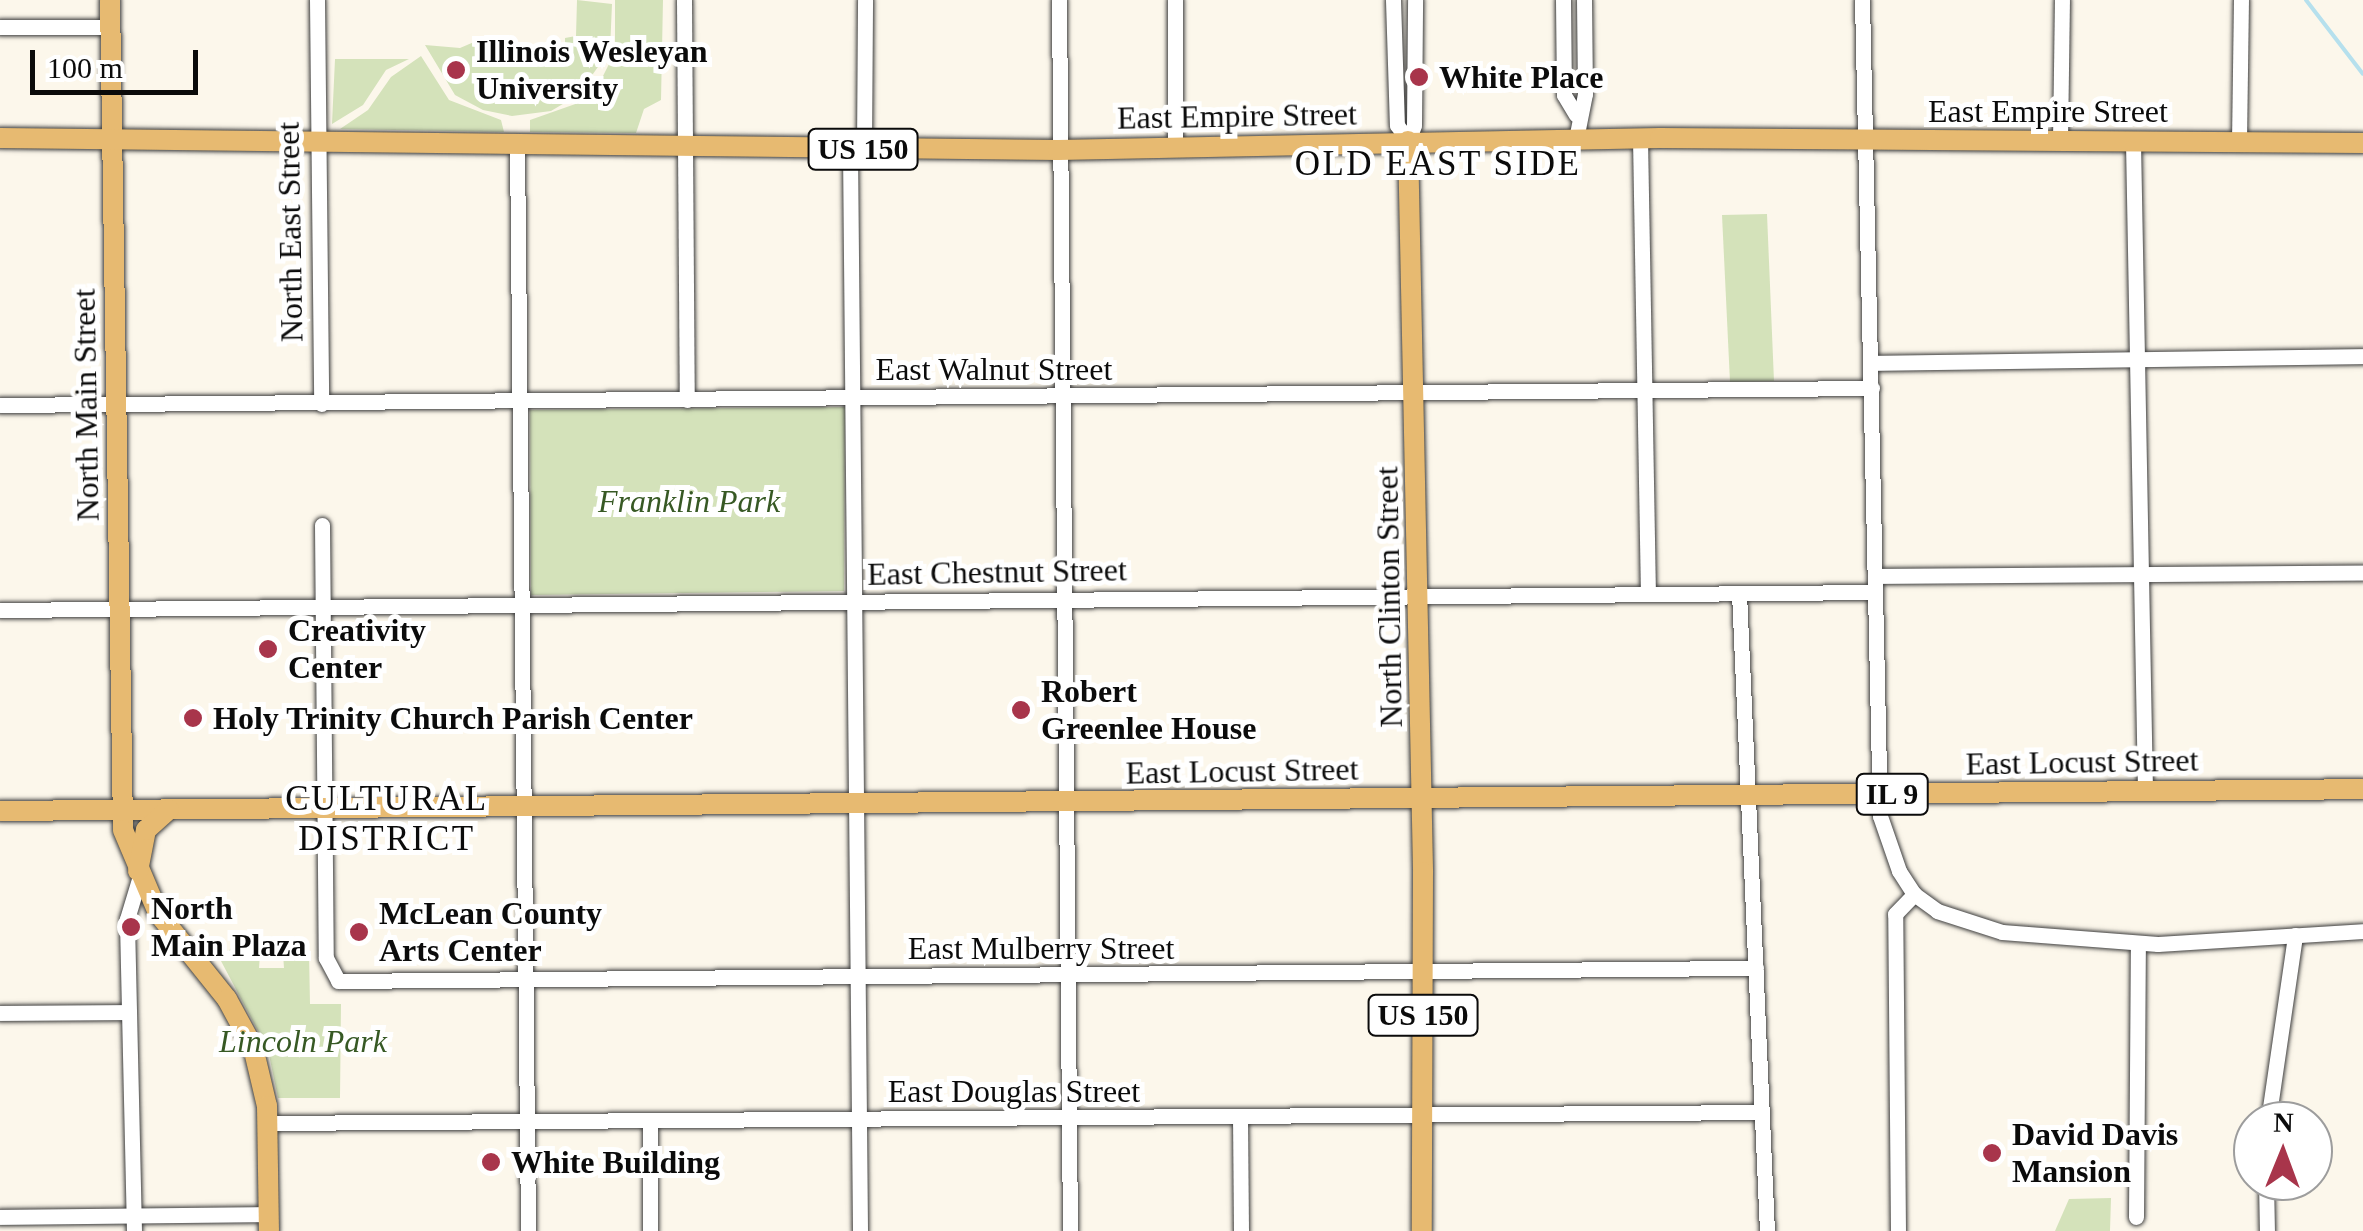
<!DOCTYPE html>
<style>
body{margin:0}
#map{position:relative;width:2363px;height:1231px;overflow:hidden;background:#fcf7eb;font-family:Georgia,serif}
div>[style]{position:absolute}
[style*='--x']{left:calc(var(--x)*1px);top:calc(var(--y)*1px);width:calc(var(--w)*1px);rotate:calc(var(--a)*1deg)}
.green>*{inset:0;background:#d4e2ba}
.stream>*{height:4px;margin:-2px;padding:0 2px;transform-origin:2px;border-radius:2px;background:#b6e0ed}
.roads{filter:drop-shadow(0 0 2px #3e3e3e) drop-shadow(0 0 2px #3e3e3e)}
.minor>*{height:15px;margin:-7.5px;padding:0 7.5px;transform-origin:7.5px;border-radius:7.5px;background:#fff}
.major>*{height:20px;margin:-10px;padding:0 10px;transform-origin:10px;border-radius:10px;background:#e7ba71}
.dots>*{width:28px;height:28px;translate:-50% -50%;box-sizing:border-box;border:5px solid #fff;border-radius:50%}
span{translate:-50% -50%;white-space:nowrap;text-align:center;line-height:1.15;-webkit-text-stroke:10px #fff;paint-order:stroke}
.shield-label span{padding:2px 8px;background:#fff;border:2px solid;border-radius:8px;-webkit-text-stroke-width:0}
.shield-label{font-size:30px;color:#0b0b0b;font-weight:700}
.poi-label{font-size:32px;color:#0b0b0b;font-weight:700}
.left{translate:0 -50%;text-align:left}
.street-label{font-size:32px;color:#0b0b0b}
.park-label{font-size:32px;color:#375924;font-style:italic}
.neighbourhood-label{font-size:35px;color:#0b0b0b;letter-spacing:2.5px}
.north{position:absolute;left:2233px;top:1101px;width:100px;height:100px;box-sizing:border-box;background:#fff;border:2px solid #9d9d9d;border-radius:50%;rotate:1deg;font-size:28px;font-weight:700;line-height:40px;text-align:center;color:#0b0b0b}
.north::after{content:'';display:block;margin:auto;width:35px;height:45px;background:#a8354b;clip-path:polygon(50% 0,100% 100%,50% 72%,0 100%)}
.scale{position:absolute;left:30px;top:50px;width:168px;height:45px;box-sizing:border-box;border:5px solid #0b0b0b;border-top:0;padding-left:12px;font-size:30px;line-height:35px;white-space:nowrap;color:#0b0b0b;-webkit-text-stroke:8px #fff;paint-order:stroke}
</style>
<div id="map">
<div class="green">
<div style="clip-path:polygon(577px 0,612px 4px,610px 50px,578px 95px,551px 111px,512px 116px,483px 110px,455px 95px,425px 45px,460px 48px,481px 39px,482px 49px,503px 51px,510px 63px,526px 65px,538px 49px,565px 47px,565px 38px,576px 36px)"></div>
<div style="clip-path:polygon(615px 0,663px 0,661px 100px,644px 109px,636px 133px,530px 132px,530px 120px,581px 102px,602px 78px,615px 52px)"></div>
<div style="clip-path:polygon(421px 56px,449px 100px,501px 120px,504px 132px,340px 129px,368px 110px,391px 77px)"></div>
<div style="clip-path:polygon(335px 59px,409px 59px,386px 70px,363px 105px,332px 124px)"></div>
<div style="clip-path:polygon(1767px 214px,1774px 381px,1730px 382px,1722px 215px)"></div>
<div style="clip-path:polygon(845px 407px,844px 591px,531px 595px,530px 410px)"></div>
<div style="clip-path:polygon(231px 948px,260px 954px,259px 968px,284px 968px,283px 954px,294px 948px,309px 952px,310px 1004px,341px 1004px,340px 1098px,278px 1098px,268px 1050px,221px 961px)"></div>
<div style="clip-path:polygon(2111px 1198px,2110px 1231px,2055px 1231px,2069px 1199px)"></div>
</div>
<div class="stream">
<div style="--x:2306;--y:0;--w:93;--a:52.4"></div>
</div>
<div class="roads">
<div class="minor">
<div style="--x:317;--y:0;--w:404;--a:89.4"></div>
<div style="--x:684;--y:0;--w:400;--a:89.6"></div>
<div style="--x:1059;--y:0;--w:1231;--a:89.49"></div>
<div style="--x:1393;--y:0;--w:125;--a:88.2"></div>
<div style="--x:1397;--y:125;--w:19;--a:55"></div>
<div style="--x:1563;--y:0;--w:95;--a:89.4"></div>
<div style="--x:1564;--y:95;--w:23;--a:59"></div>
<div style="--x:1862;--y:0;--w:816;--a:88.74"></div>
<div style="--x:1880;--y:816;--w:58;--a:70.9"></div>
<div style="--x:1899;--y:871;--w:27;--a:57"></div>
<div style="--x:1914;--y:894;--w:29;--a:36"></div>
<div style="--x:1937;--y:911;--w:68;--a:17.9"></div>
<div style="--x:2002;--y:932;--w:156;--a:4.4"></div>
<div style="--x:2158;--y:944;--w:205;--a:-3.6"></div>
<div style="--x:0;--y:27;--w:110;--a:0"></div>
<div style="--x:1640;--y:138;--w:455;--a:89"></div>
<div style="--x:1576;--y:139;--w:46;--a:-78.7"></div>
<div style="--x:1585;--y:94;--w:94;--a:-90.6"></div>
<div style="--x:1408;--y:141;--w:17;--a:-69"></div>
<div style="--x:1414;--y:125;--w:125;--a:-89.5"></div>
<div style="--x:2060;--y:141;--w:141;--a:-89.2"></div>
<div style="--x:2133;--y:142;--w:649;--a:88.94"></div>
<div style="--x:2239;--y:142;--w:142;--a:-89.2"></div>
<div style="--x:517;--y:145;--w:1086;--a:89.42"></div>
<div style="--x:1175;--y:148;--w:148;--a:-90"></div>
<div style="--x:850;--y:149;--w:1082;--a:89.47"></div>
<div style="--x:864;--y:149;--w:149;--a:-89.6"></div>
<div style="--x:1872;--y:363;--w:491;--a:-0.8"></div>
<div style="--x:0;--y:405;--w:1872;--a:-0.52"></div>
<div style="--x:322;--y:525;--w:433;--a:89.5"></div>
<div style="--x:326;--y:958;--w:26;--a:62"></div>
<div style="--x:338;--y:981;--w:1418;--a:-0.53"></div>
<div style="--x:1875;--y:576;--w:488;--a:-0.4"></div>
<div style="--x:1739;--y:593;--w:639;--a:87.49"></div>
<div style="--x:0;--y:610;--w:1875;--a:-0.55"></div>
<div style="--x:0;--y:1013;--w:129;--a:-0.4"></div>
<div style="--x:1240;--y:1116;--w:115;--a:89.5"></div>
<div style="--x:650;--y:1121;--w:110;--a:90"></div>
<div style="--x:2268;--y:1121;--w:188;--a:-81.7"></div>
<div style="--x:268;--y:1123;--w:1493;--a:-0.42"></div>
<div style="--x:2266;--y:1181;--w:50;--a:88.9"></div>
<div style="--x:0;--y:1217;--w:269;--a:-0.6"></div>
<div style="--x:2136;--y:1217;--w:274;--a:-89.6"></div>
<div style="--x:134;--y:1231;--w:312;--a:-91.3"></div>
<div style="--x:127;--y:919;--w:45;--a:-73.2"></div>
<div style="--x:1898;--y:1231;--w:317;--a:-90.5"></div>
<div style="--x:1895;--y:914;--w:28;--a:-46"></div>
</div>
<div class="major">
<div style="--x:110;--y:0;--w:830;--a:89.1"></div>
<div style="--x:123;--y:830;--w:90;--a:67.1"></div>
<div style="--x:158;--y:913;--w:110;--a:51.3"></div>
<div style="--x:227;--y:999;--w:55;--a:61.6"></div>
<div style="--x:253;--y:1047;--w:61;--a:76.7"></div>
<div style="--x:267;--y:1106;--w:125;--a:89.1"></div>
<div style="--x:0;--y:138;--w:1058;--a:0.65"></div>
<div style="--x:1058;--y:150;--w:602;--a:-1.14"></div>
<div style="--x:1660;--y:138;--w:703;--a:0.41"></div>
<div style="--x:1408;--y:141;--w:731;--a:88.82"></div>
<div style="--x:1423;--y:872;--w:359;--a:90.2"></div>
<div style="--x:0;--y:811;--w:2363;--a:-0.53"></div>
<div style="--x:138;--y:871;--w:42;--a:-79"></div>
<div style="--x:146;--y:830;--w:31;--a:-42"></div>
</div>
</div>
<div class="dots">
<div style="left:456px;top:70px;background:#a8354b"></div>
<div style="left:1419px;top:77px;background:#a8354b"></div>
<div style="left:268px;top:649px;background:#a8354b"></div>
<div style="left:1021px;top:710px;background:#a8354b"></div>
<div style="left:193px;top:718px;background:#a8354b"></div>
<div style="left:131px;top:927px;background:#a8354b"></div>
<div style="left:359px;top:932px;background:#a8354b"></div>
<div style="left:1992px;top:1153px;background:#a8354b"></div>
<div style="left:491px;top:1162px;background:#a8354b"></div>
</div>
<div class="shield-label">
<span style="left:863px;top:149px">US 150</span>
<span style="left:1892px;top:794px">IL 9</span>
<span style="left:1423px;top:1015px">US 150</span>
</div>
<div class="poi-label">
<span class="left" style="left:476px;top:70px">Illinois Wesleyan<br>University</span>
<span class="left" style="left:1439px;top:77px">White Place</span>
<span class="left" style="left:288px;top:649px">Creativity<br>Center</span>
<span class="left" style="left:1041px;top:710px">Robert<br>Greenlee House</span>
<span class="left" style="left:213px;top:718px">Holy Trinity Church Parish Center</span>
<span class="left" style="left:151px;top:927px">North<br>Main Plaza</span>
<span class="left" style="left:379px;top:932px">McLean County<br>Arts Center</span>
<span class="left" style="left:2012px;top:1153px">David Davis<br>Mansion</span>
<span class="left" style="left:511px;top:1162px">White Building</span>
</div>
<div class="street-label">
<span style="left:2048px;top:111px">East Empire Street</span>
<span style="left:1237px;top:116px;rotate:-1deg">East Empire Street</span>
<span style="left:290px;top:232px;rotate:-91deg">North East Street</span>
<span style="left:994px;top:369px">East Walnut Street</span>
<span style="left:86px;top:405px;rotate:-91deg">North Main Street</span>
<span style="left:997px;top:572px;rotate:-1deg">East Chestnut Street</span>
<span style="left:1389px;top:597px;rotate:-91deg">North Clinton Street</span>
<span style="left:2082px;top:762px;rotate:-1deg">East Locust Street</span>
<span style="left:1242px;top:771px;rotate:-1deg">East Locust Street</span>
<span style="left:1041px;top:948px">East Mulberry Street</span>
<span style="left:1014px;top:1091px">East Douglas Street</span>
</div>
<div class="park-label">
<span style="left:689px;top:501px">Franklin Park</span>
<span style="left:303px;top:1041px">Lincoln Park</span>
</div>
<div class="neighbourhood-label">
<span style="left:1438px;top:164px">OLD EAST SIDE</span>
<span style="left:387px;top:819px">CULTURAL<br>DISTRICT</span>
</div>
<div class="north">N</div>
<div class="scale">100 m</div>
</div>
